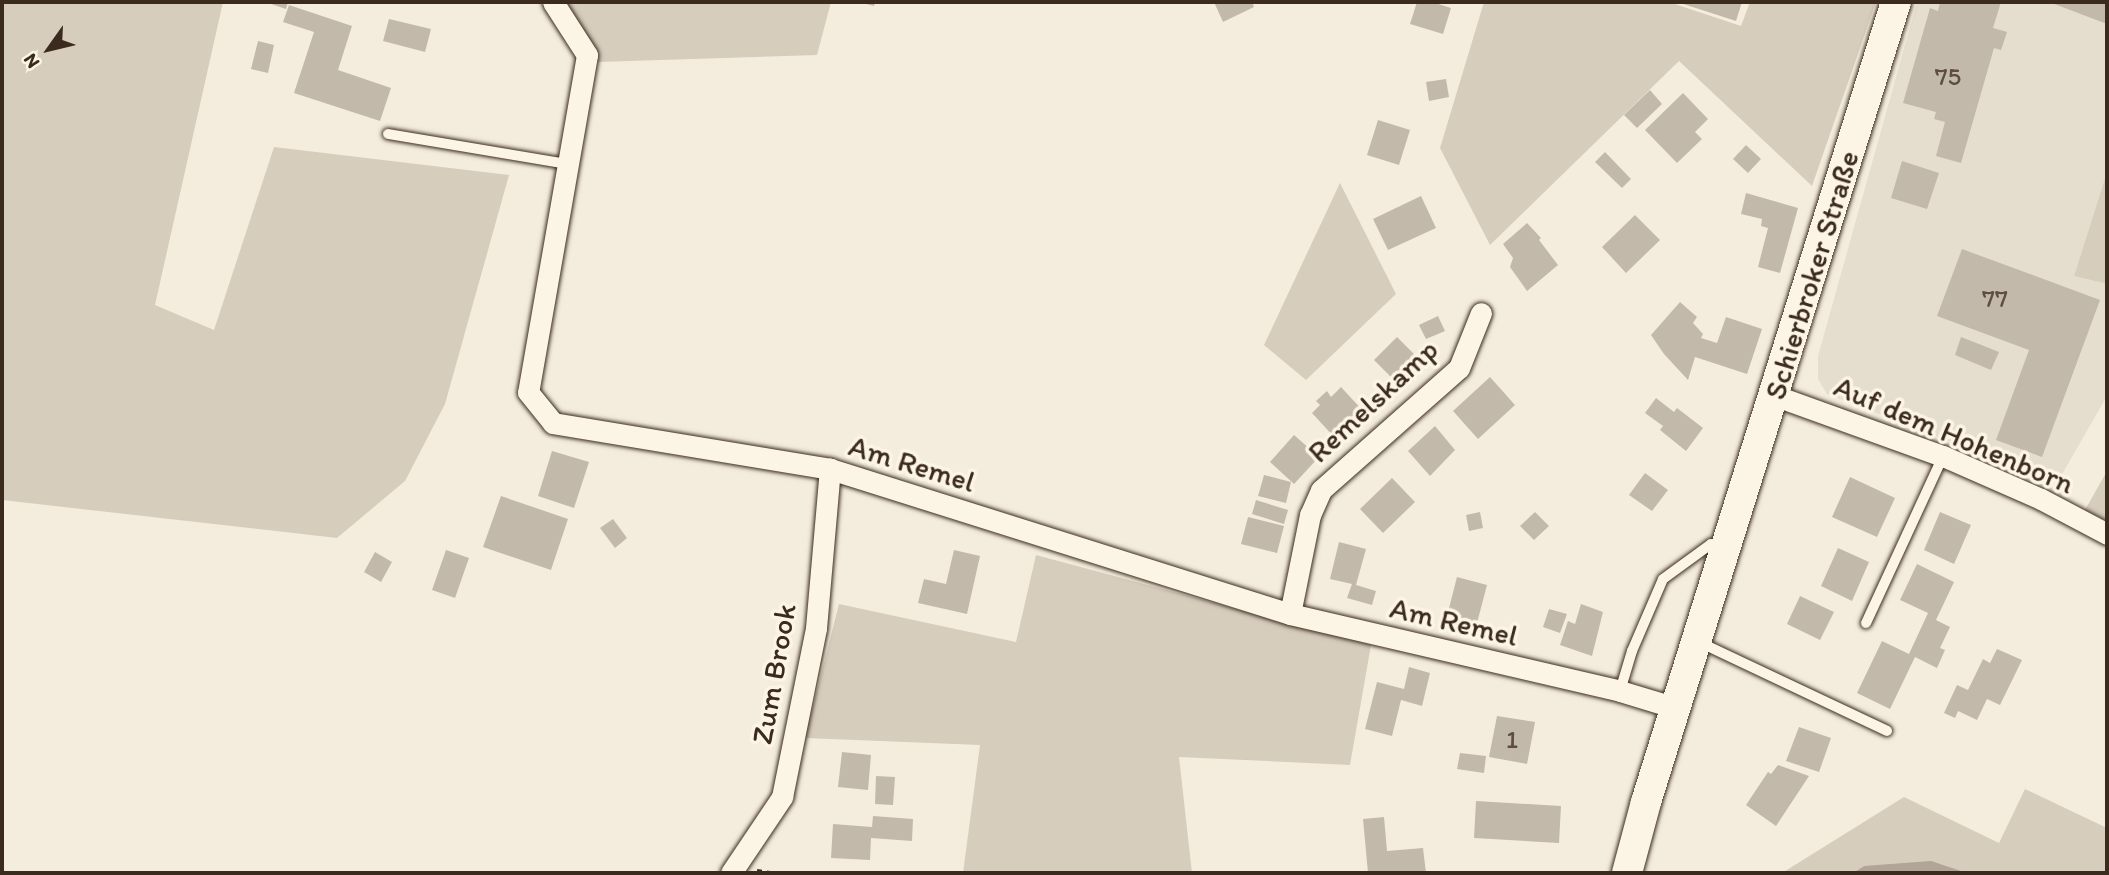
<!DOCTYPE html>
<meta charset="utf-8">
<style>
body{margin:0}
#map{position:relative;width:2109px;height:875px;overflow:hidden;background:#f4eddd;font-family:Itim,sans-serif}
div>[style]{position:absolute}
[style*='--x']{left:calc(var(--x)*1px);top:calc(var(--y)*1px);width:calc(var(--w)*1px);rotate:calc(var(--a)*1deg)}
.built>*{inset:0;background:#e5ddce}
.green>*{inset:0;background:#d6cdbd}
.water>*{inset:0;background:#b0a596}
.building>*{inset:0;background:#c3b9aa}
.path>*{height:3.5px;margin-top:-1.75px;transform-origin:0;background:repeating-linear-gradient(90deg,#3b2a1e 0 5px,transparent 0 10px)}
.roads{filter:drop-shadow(0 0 2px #3b2a1e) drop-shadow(0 0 2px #3b2a1e)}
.lane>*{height:10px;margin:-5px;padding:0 5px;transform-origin:5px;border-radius:5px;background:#fcf5e5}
.street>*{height:21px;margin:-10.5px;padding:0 10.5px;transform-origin:10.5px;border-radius:10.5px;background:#fcf5e5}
.secondary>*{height:30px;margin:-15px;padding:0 15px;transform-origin:15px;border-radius:15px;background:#fcf5e5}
span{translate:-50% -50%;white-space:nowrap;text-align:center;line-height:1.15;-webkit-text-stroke:7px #fcf5e5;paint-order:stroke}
.number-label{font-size:26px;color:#5d4e41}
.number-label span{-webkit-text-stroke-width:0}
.street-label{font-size:30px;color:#3b2a1e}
.frame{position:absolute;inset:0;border:4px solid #3b2a1e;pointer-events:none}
.north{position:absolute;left:14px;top:14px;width:70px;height:70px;-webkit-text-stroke:5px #fcf5e5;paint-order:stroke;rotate:236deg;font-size:19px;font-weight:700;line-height:28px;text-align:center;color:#3b2a1e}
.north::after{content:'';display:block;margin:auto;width:24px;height:32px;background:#3b2a1e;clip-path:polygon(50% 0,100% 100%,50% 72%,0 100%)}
</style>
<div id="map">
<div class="built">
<div style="clip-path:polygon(1917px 2px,2107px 2px,2107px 172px,2074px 276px,2107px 284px,2107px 396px,2057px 483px,1827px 394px,1818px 379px,1818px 356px)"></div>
</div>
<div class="green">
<div style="clip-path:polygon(2px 2px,223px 2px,155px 305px,214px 330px,274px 147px,509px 175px,445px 404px,405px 481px,337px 538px,2px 500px)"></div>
<div style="clip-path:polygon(563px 2px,831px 2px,817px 55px,598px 62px)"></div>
<div style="clip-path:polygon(1484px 2px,1669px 2px,1741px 26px,1750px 2px,1876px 2px,1812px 186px,1679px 61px,1490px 245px,1440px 148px)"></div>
<div style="clip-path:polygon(2107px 172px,2107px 284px,2074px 276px)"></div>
<div style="clip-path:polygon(1340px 183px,1396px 294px,1306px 380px,1264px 345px)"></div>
<div style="clip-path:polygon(2107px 471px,2107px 521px,2085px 510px)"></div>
<div style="clip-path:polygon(1036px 555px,1371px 645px,1350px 765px,1179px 757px,1192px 873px,963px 873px,980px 745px,805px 738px,839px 604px,1016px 642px)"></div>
<div style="clip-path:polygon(2025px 789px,2107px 828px,2107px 873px,1967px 873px,1864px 866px,1853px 873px,1782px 873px,1904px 797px,1999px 843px)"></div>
</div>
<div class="water">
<div style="clip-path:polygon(1931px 861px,1967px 873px,1853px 873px,1864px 866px)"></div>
</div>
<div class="building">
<div style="clip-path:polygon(265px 2px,288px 2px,286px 9px)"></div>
<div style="clip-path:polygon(858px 2px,875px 2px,874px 6px)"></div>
<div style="clip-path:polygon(1214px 2px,1252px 2px,1254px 7px,1223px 22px)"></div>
<div style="clip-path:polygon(1417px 2px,1432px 2px,1451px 8px,1443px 34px,1410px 24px)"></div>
<div style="clip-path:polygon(1677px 2px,1742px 2px,1736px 21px)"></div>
<div style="clip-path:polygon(1940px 2px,2001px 2px,1993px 28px,2007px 32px,2001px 50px,1994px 48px,1961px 163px,1936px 156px,1945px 122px,1934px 119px,1936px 112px,1903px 103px,1930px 8px,1938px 11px)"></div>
<div style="clip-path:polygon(2049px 2px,2107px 2px,2107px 24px)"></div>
<div style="clip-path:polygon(289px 5px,352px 26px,338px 70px,391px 88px,380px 121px,294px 93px,314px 32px,283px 22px)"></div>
<div style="clip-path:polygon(389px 19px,431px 29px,425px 52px,383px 41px)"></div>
<div style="clip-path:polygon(258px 41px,274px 45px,268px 73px,251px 69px)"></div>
<div style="clip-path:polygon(1446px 79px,1449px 97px,1429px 101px,1426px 82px)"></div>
<div style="clip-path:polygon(1650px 90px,1662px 104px,1637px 128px,1624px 115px)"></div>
<div style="clip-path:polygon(1683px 93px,1708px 119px,1695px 132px,1702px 139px,1677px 163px,1645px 130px)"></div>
<div style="clip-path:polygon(1378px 120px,1410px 130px,1399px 165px,1367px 155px)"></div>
<div style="clip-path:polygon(1746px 145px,1761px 159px,1748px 173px,1733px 159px)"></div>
<div style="clip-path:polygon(1605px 152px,1631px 179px,1622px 188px,1595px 162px)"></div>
<div style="clip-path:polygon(1902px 161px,1939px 173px,1927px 209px,1891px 198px)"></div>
<div style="clip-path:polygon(1746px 193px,1798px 208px,1780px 273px,1758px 267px,1768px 228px,1761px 226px,1762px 219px,1741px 214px)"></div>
<div style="clip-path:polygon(1421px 196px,1436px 228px,1388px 250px,1373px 219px)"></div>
<div style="clip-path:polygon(1635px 215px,1660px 240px,1626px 273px,1602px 247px)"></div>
<div style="clip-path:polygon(1527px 223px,1541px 238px,1539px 240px,1558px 265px,1527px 291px,1510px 267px,1513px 258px,1503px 244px)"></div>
<div style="clip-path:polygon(1962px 249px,2100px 300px,2042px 457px,1996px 440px,2029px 350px,1937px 316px)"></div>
<div style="clip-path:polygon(1680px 302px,1697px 317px,1693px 323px,1703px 334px,1701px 338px,1717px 343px,1726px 317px,1762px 329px,1747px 374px,1695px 357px,1688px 380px,1664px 354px,1651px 335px)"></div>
<div style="clip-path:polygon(1438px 316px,1445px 331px,1426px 339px,1419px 325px)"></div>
<div style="clip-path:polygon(1397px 337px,1423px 363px,1400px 386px,1374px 360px)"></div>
<div style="clip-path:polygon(1961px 337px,1999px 352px,1991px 370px,1955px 355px)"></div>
<div style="clip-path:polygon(1490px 377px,1515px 405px,1478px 439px,1453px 411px)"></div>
<div style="clip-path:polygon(1341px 387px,1364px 412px,1356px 419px,1361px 424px,1348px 437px,1343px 431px,1335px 438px,1312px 413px,1320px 405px,1316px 401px,1327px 391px,1331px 397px)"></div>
<div style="clip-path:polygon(1656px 398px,1674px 412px,1677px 408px,1703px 428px,1686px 451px,1660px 430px,1663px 426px,1645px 413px)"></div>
<div style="clip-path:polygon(1435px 426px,1455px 450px,1430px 476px,1408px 451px)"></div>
<div style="clip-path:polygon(1294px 435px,1319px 457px,1294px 484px,1270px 462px)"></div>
<div style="clip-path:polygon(552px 451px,589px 462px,574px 508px,538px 496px)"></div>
<div style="clip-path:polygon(1645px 473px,1668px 490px,1652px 511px,1629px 495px)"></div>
<div style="clip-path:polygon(1264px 475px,1291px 482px,1286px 503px,1258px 496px)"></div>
<div style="clip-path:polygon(1850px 477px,1895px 498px,1877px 537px,1832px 517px)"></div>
<div style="clip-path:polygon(1392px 478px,1415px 502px,1383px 533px,1360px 509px)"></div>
<div style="clip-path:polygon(501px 496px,568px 519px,551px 570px,483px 547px)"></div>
<div style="clip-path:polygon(1256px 500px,1288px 510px,1284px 524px,1252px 514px)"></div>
<div style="clip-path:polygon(1480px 512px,1483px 528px,1469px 531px,1466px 515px)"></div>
<div style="clip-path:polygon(1535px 512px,1549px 526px,1534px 540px,1520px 526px)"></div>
<div style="clip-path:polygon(1940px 512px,1971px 525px,1954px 564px,1924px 550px)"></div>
<div style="clip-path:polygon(1248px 517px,1284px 526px,1277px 553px,1241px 544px)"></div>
<div style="clip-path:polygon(613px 519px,627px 538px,615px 548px,600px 528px)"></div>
<div style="clip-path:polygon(1339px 542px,1366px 549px,1356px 585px,1376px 591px,1372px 605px,1347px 598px,1352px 584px,1330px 579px)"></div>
<div style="clip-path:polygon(1838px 548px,1869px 562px,1852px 601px,1821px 586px)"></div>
<div style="clip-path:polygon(446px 550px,469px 558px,455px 598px,432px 590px)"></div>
<div style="clip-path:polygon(954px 550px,980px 556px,967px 614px,918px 603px,924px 579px,946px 584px)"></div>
<div style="clip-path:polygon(375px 552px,392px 562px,381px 582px,364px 572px)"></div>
<div style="clip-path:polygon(1917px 564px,1954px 582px,1936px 620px,1950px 627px,1940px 648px,1945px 650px,1937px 668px,1915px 657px,1890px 709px,1857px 693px,1882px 641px,1909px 654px,1928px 613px,1900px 600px)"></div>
<div style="clip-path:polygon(1457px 577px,1487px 585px,1477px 623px,1447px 616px)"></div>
<div style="clip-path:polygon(1800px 596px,1834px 612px,1820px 640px,1787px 624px)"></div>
<div style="clip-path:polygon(1581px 604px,1603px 612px,1592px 656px,1560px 645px,1568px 621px,1575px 624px)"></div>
<div style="clip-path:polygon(1549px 609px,1567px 614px,1560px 633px,1543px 627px)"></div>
<div style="clip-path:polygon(1997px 649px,2022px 660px,2000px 705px,1987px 699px,1977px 720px,1958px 711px,1955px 718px,1944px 713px,1957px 685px,1968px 690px,1983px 659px,1990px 663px)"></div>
<div style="clip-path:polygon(1409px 667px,1430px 673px,1422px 706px,1401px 700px,1392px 736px,1365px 729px,1377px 682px,1404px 689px)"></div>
<div style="clip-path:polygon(1497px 716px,1535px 722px,1527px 764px,1489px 757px)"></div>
<div style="clip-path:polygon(1799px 727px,1831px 738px,1819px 772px,1786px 761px)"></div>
<div style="clip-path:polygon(842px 752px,871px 755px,868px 790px,838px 787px)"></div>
<div style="clip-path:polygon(1460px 753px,1486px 756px,1484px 773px,1457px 769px)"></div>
<div style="clip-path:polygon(1778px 765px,1809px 776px,1776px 826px,1746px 805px,1768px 772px,1771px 774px)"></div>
<div style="clip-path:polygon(876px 776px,895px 777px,893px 805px,875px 804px)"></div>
<div style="clip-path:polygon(1476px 801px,1561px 806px,1559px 843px,1474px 838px)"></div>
<div style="clip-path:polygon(873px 816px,913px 819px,912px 841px,871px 838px,870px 860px,831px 858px,833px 824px,872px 827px)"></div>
<div style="clip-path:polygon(1384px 817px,1387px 851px,1423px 848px,1426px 873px,1368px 873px,1363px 819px)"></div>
</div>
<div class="path">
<div style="--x:757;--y:871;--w:13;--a:9"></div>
</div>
<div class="roads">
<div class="lane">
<div style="--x:388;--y:134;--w:182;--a:9.5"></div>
<div style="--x:1866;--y:623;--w:184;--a:-65.2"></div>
<div style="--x:1699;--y:642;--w:208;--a:25.3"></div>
<div style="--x:1620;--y:691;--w:42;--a:-73.3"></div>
<div style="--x:1632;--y:651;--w:78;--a:-66.7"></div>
<div style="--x:1663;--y:579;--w:59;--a:-36.1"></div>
<div style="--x:1711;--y:544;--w:14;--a:17"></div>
</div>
<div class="street">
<div style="--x:553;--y:2;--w:63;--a:57.3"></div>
<div style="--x:587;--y:55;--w:342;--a:99.9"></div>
<div style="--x:528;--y:392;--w:40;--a:51"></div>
<div style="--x:553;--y:423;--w:281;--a:9.4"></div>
<div style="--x:830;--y:469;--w:482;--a:17.5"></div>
<div style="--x:1290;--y:614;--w:339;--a:13.1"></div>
<div style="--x:1620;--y:691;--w:59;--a:16.9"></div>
<div style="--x:1776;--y:396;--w:177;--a:19.8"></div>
<div style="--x:1943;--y:456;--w:107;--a:23.7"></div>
<div style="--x:2041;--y:499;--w:75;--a:27.9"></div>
<div style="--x:1290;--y:614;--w:101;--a:-78.6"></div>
<div style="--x:1310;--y:515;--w:27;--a:-66"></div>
<div style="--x:1321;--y:490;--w:184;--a:-41.5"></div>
<div style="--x:1459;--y:368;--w:59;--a:-68.2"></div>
<div style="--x:731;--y:873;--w:92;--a:-56.1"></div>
<div style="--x:782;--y:797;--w:172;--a:-78.6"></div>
<div style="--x:816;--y:628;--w:160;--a:-85"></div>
</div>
<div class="secondary">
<div style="--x:1627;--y:873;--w:73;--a:-75"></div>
<div style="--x:1646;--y:802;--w:838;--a:-72.65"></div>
</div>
</div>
<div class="number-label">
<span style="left:1948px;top:77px">75</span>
<span style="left:1995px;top:299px">77</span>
<span style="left:1512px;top:740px">1</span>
</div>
<div class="street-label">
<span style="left:1812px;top:275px;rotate:-73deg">Schierbroker Straße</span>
<span style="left:1373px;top:401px;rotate:-43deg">Remelskamp</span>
<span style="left:1954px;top:435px;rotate:23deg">Auf dem Hohenborn</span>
<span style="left:912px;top:464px;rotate:17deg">Am Remel</span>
<span style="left:1454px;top:622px;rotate:13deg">Am Remel</span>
<span style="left:774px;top:674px;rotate:-80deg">Zum Brook</span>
</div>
<div class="frame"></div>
<div class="north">N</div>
</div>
